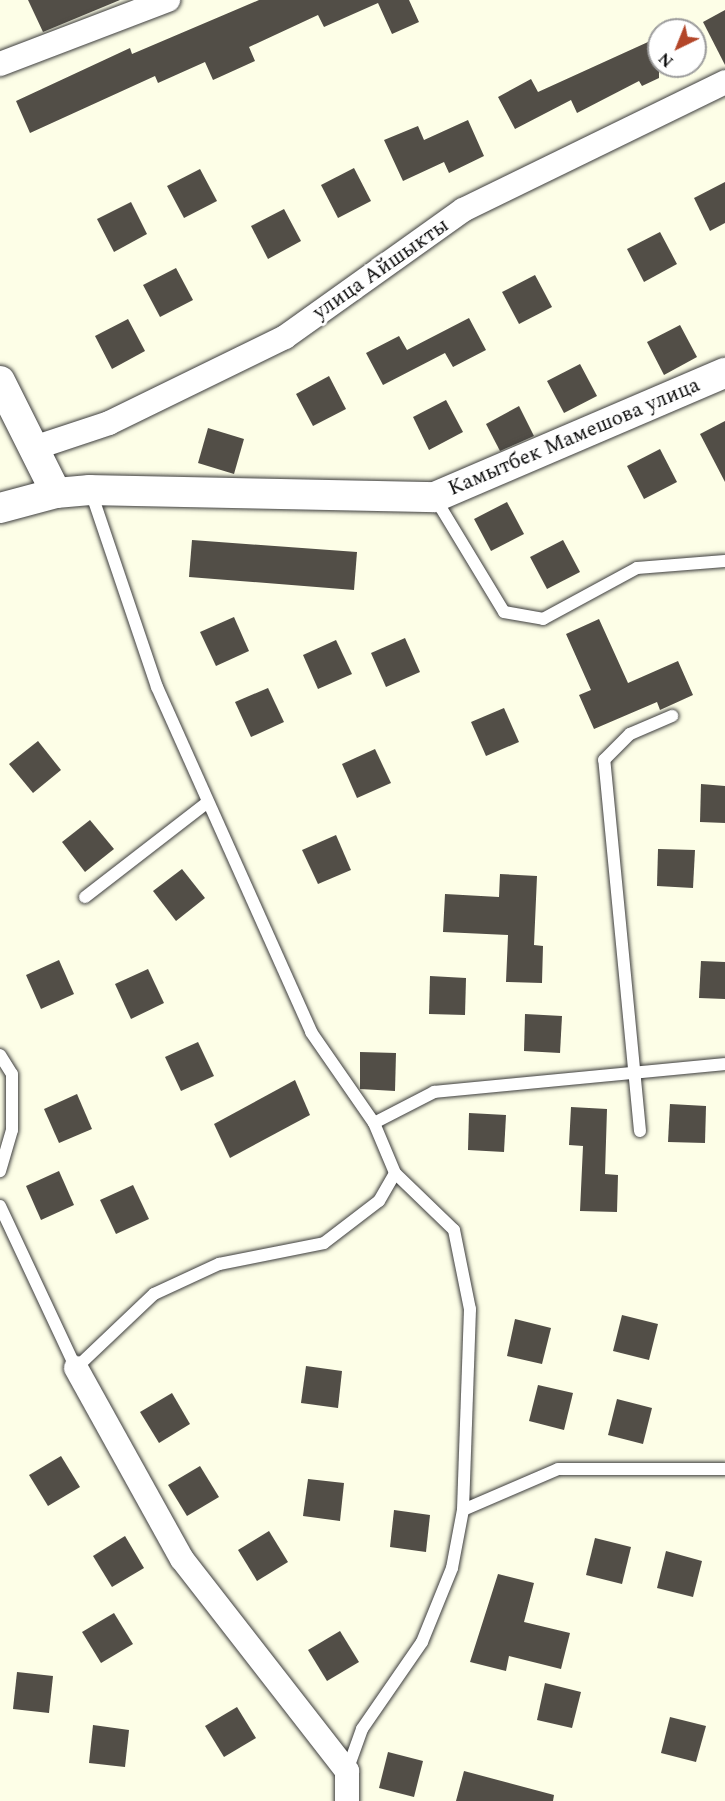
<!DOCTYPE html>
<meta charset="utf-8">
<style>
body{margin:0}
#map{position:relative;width:725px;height:1801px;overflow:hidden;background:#fdfee7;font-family:Spectral,serif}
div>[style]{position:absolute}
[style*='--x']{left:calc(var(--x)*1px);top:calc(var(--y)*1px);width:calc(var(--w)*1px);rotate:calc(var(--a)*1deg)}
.building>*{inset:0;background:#524e47}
.roads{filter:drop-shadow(0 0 2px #3d3d3d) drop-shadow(0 0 2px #3d3d3d)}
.service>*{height:12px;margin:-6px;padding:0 6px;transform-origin:6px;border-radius:6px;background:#fff}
.minor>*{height:24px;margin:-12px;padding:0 12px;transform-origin:12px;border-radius:12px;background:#fff}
.tertiary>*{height:30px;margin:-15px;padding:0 15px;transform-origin:15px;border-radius:15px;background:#fff}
span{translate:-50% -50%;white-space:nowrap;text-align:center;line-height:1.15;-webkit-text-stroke:6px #fff;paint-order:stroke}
.street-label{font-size:21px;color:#0a0a0a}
.north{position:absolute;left:647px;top:18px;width:60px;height:60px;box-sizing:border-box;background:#fff;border:2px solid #9d9d9d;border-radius:50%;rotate:223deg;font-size:16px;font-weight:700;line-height:24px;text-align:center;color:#0a0a0a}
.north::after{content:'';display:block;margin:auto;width:21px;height:27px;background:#b34629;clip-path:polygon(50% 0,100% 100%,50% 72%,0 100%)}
</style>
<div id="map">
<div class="building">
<div style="clip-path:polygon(28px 0,120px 0,43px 32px)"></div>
<div style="clip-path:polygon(259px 0,409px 0,419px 22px,392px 34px,378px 3px,324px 27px,318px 15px,249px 47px,255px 61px,213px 80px,205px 62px,158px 83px,155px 76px,30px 133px,16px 101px,130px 48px,132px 54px)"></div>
<div style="clip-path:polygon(725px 10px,725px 65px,703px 22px)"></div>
<div style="clip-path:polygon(659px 37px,659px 78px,642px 86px,639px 81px,577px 113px,571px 100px,515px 129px,498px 97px,531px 79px,538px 92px)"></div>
<div style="clip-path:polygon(468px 120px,484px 156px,449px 173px,444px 162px,403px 181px,384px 140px,418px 126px,424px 140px)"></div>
<div style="clip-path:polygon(354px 168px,371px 201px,338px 218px,321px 185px)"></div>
<div style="clip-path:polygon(200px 169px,217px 201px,184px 218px,167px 186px)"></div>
<div style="clip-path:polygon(725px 182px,725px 223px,710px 231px,694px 198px)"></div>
<div style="clip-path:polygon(131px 202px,147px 234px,114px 252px,97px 219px)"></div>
<div style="clip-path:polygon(284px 209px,301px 241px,268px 259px,251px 226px)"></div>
<div style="clip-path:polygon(660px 232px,677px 264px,644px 282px,627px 249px)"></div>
<div style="clip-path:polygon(176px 268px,193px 300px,160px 317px,143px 285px)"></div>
<div style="clip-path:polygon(535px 275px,552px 307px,519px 324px,502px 292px)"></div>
<div style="clip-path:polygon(469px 318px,486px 350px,453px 367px,445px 353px,383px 385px,366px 353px,399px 336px,407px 350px)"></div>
<div style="clip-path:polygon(128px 319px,145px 351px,112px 369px,95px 336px)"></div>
<div style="clip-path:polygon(680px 325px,697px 357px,664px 375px,647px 342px)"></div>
<div style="clip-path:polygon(580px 364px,597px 396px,564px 413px,547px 381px)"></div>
<div style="clip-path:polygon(329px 376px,346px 409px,313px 426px,296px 394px)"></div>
<div style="clip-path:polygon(446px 400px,463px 432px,429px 450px,413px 417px)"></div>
<div style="clip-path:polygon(519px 406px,534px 436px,500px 451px,486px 424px)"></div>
<div style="clip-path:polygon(725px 421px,725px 482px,700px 434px)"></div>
<div style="clip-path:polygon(208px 428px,244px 439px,234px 474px,198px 463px)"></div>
<div style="clip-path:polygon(660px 449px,677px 482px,644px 499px,627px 466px)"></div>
<div style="clip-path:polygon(507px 502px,524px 534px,491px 551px,474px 519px)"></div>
<div style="clip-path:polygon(192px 540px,357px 552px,354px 590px,189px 577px)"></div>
<div style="clip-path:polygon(563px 540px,580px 572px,547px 589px,530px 557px)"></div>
<div style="clip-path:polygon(234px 617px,249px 651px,216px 666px,200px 632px)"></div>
<div style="clip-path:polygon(599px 619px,628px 683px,678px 661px,693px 695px,660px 710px,657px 702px,594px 729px,579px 695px,591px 690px,566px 634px)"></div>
<div style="clip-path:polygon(405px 638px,420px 672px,386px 687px,371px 653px)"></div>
<div style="clip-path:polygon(336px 640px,352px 674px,318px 689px,303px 655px)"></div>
<div style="clip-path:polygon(268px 688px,284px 722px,251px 737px,235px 702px)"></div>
<div style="clip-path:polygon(504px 708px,519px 742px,486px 756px,471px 722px)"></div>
<div style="clip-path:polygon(38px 741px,61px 770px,33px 793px,9px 764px)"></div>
<div style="clip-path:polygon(375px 749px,391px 783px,357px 798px,342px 764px)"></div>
<div style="clip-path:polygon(701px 784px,725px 786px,725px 823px,700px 822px)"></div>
<div style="clip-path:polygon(90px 820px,114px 849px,85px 872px,62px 842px)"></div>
<div style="clip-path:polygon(336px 835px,351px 870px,318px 884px,302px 850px)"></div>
<div style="clip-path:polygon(658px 849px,695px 850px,693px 888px,657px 886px)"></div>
<div style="clip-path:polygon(182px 869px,205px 898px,176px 921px,153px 891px)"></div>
<div style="clip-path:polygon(500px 874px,537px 876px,534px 945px,543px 946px,542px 983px,506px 982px,508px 935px,443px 932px,445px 894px,499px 897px)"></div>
<div style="clip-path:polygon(59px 960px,74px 994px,41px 1009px,26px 975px)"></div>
<div style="clip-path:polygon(701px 961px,725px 962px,725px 999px,699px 998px)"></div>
<div style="clip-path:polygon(148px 969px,164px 1003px,131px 1019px,115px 984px)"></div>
<div style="clip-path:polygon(430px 976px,466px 978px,465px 1015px,429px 1014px)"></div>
<div style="clip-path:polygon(525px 1014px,562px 1016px,560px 1053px,524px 1051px)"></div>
<div style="clip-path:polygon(198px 1042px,214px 1076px,181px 1091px,165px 1057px)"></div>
<div style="clip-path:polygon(360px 1052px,396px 1053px,395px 1091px,360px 1089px)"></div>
<div style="clip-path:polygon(295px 1080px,310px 1115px,230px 1158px,214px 1124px)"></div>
<div style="clip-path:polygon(77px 1094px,92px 1129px,59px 1143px,44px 1109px)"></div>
<div style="clip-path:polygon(670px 1104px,706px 1106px,705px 1143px,668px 1142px)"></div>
<div style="clip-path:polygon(571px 1107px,607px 1109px,605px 1174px,618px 1175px,617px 1212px,580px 1211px,583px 1146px,569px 1145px)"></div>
<div style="clip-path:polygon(469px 1113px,506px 1115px,504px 1152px,468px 1150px)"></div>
<div style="clip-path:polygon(59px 1171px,74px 1205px,41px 1220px,26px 1186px)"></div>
<div style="clip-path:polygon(133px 1185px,149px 1219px,116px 1234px,100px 1200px)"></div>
<div style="clip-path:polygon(622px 1315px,658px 1324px,649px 1360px,613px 1351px)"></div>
<div style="clip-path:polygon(515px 1319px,551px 1328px,542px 1364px,507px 1356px)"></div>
<div style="clip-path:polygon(306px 1366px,342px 1371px,338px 1408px,301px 1403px)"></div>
<div style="clip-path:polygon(538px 1385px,573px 1393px,564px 1430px,529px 1421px)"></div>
<div style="clip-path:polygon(172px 1393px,190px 1424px,159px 1443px,140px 1412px)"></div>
<div style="clip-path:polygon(617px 1399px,652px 1408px,643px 1444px,608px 1435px)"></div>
<div style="clip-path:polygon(61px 1456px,80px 1487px,48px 1506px,29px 1475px)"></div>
<div style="clip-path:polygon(200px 1466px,219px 1497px,187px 1516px,168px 1485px)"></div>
<div style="clip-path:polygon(308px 1479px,344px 1483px,340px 1521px,303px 1516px)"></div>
<div style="clip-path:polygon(394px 1510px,430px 1515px,426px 1552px,390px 1547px)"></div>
<div style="clip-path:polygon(269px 1531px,288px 1562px,257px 1581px,238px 1550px)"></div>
<div style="clip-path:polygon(125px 1536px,144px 1568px,112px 1587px,93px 1556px)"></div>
<div style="clip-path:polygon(595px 1538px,631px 1547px,622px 1584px,586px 1575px)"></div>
<div style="clip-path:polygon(666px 1551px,702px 1561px,693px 1597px,657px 1588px)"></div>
<div style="clip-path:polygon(498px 1574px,534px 1583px,524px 1622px,570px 1633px,561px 1669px,509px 1656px,506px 1671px,470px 1662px)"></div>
<div style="clip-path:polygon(114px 1613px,133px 1644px,101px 1663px,82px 1632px)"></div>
<div style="clip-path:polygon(340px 1631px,359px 1662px,327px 1681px,308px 1650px)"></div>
<div style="clip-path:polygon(17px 1672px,53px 1676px,49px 1713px,13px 1709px)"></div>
<div style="clip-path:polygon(545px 1683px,581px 1692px,572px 1728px,537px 1720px)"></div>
<div style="clip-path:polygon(237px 1707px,256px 1738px,224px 1757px,205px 1726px)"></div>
<div style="clip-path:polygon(670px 1717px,706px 1726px,696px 1762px,661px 1753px)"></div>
<div style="clip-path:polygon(93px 1725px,129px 1730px,125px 1767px,89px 1763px)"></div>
<div style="clip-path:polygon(388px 1752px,423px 1761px,414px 1797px,379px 1788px)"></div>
<div style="clip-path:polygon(464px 1771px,554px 1795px,553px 1801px,456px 1801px)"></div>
</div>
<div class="roads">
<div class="service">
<div style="--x:91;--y:492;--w:206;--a:71.3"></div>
<div style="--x:157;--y:687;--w:378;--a:65.9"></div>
<div style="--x:311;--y:1032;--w:111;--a:55.3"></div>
<div style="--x:374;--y:1123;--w:54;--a:67.2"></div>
<div style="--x:395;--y:1173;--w:82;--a:44"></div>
<div style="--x:454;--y:1230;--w:81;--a:78.6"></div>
<div style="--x:470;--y:1309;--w:201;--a:92"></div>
<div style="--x:435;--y:498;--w:133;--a:58.8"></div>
<div style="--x:504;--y:612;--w:40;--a:10"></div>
<div style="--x:543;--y:619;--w:107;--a:-28.5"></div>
<div style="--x:637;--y:568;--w:88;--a:-4.5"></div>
<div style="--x:85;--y:897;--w:155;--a:-37.7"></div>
<div style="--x:0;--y:1055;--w:22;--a:58"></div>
<div style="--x:12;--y:1074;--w:56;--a:90"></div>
<div style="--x:12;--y:1130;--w:43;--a:106.3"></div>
<div style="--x:374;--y:1123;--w:68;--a:-27.3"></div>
<div style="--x:434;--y:1092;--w:292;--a:-5.5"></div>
<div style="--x:640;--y:1131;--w:373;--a:-95.5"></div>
<div style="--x:604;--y:760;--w:37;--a:-45"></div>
<div style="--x:630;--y:734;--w:46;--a:-23.2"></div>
<div style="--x:0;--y:1206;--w:179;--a:64.9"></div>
<div style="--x:76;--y:1368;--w:108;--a:-43.5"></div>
<div style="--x:154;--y:1294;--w:72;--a:-24.8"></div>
<div style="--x:219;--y:1264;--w:107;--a:-11.3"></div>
<div style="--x:324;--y:1243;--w:69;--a:-37.4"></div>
<div style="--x:379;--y:1201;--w:32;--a:-60"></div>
<div style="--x:347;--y:1771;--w:45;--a:-70.3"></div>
<div style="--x:362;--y:1729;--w:106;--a:-55.4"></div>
<div style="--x:422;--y:1642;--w:80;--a:-67.9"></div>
<div style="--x:452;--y:1568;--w:59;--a:-79.3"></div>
<div style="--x:463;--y:1510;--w:103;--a:-23.3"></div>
<div style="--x:558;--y:1469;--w:167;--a:0"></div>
</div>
<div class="minor">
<div style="--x:0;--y:64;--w:180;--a:-20.9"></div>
<div style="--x:34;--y:448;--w:79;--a:-18.4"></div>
<div style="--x:109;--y:423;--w:196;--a:-26"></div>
<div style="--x:285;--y:337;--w:219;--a:-35.5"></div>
<div style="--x:463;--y:210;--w:292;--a:-26"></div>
<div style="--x:76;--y:1368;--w:218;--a:61"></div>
<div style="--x:182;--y:1559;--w:269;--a:52.1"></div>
<div style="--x:347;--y:1771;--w:30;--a:90"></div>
</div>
<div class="tertiary">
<div style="--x:0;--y:381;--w:125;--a:63.4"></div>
<div style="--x:0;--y:508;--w:58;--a:-15"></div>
<div style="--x:56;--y:493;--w:34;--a:-5"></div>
<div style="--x:90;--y:490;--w:345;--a:1.2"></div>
<div style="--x:435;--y:497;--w:315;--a:-23.2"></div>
</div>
</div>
<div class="street-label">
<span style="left:381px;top:269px;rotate:-35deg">улица Айшыкты</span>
<span style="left:574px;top:437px;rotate:-23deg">Камытбек Мамешова улица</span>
</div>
<div class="north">N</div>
</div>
